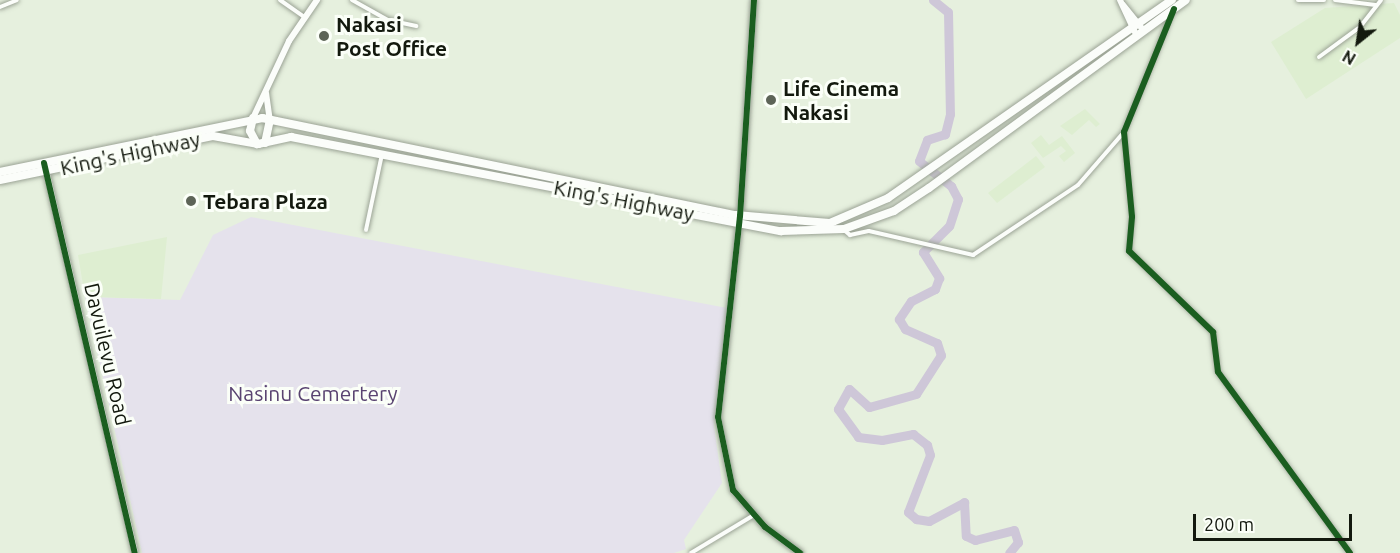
<!DOCTYPE html>
<style>
body{margin:0}
#map{position:relative;width:1400px;height:553px;overflow:hidden;background:#e6f0de;font-family:Ubuntu,sans-serif}
div>[style]{position:absolute}
[style*='--x']{left:calc(var(--x)*1px);top:calc(var(--y)*1px);width:calc(var(--w)*1px);rotate:calc(var(--a)*1deg)}
.built>*{inset:0;background:#deeed1}
.green>*{inset:0;background:#e5e2ec}
.river>*{height:9px;margin:-4.5px;padding:0 4.5px;transform-origin:4.5px;border-radius:4.5px;background:#cec7d8}
.roads{filter:drop-shadow(0 0 2px #9ba395) drop-shadow(0 0 2px #9ba395)}
.street>*{height:4px;margin:-2px;padding:0 2px;transform-origin:2px;border-radius:2px;background:#fbfdfa}
.secondary>*{height:6px;margin:-3px;padding:0 3px;transform-origin:3px;border-radius:3px;background:#fbfdfa}
.highway>*{height:8px;margin:-4px;padding:0 4px;transform-origin:4px;border-radius:4px;background:#fbfdfa}
.cycleway>*{height:6px;margin:-3px;padding:0 3px;transform-origin:3px;border-radius:3px;background:#1b5e20}
.dots>*{width:16px;height:16px;translate:-50% -50%;box-sizing:border-box;border:3px solid #fbfff8;border-radius:50%}
span{translate:-50% -50%;white-space:nowrap;text-align:center;line-height:1.15;-webkit-text-stroke:6px #fbfff8;paint-order:stroke}
.poi-label{font-size:21px;color:#13190e;font-weight:700}
.left{translate:0 -50%;text-align:left}
.street-label{font-size:21px;color:#13190e}
.park-label{font-size:21px;color:#594371}
.north{position:absolute;left:1328px;top:12px;width:60px;height:60px;-webkit-text-stroke:4px #fbfff8;paint-order:stroke;rotate:210deg;font-size:16px;font-weight:700;line-height:24px;text-align:center;color:#13190e}
.north::after{content:'';display:block;margin:auto;width:21px;height:27px;background:#13190e;clip-path:polygon(50% 0,100% 100%,50% 72%,0 100%)}
.scale{position:absolute;left:1193px;top:514px;width:159px;height:27px;box-sizing:border-box;border:3px solid #13190e;border-top:0;padding-left:8px;font-size:18px;line-height:21px;white-space:nowrap;color:#13190e;-webkit-text-stroke:4px #fbfff8;paint-order:stroke}
</style>
<div id="map">
<div class="built">
<div style="clip-path:polygon(1394px 3px,1400px 15px,1400px 38px,1306px 99px,1271px 42px,1325px 8px)"></div>
<div style="clip-path:polygon(1085px 109px,1100px 124px,1096px 127px,1089px 120px,1072px 135px,1060px 126px)"></div>
<div style="clip-path:polygon(1041px 135px,1049px 145px,1062px 136px,1075px 153px,1064px 162px,1059px 156px,1066px 151px,1061px 146px,1043px 158px,1031px 143px)"></div>
<div style="clip-path:polygon(1036px 156px,1045px 167px,997px 203px,988px 193px)"></div>
<div style="clip-path:polygon(167px 237px,161px 299px,85px 297px,78px 255px)"></div>
</div>
<div class="green">
<div style="clip-path:polygon(251px 217px,727px 308px,714px 426px,722px 483px,684px 540px,686px 549px,674px 553px,142px 553px,85px 297px,180px 300px,213px 235px)"></div>
</div>
<div class="river">
<div style="--x:933;--y:0;--w:19;--a:39"></div>
<div style="--x:948;--y:12;--w:102;--a:88.9"></div>
<div style="--x:950;--y:114;--w:21;--a:104"></div>
<div style="--x:945;--y:134;--w:19;--a:162"></div>
<div style="--x:927;--y:140;--w:22;--a:111"></div>
<div style="--x:919;--y:161;--w:41;--a:38"></div>
<div style="--x:951;--y:186;--w:15;--a:62"></div>
<div style="--x:958;--y:199;--w:28;--a:108"></div>
<div style="--x:949;--y:226;--w:37;--a:135"></div>
<div style="--x:923;--y:252;--w:31;--a:58"></div>
<div style="--x:939;--y:278;--w:12;--a:110"></div>
<div style="--x:935;--y:289;--w:27;--a:153"></div>
<div style="--x:911;--y:301;--w:22;--a:124"></div>
<div style="--x:899;--y:319;--w:12;--a:59"></div>
<div style="--x:905;--y:329;--w:35;--a:24"></div>
<div style="--x:937;--y:343;--w:13;--a:72"></div>
<div style="--x:941;--y:355;--w:46;--a:122.7"></div>
<div style="--x:916;--y:394;--w:49;--a:164.5"></div>
<div style="--x:869;--y:407;--w:27;--a:-138"></div>
<div style="--x:849;--y:389;--w:23;--a:119"></div>
<div style="--x:838;--y:409;--w:34;--a:54"></div>
<div style="--x:858;--y:437;--w:24;--a:7"></div>
<div style="--x:882;--y:440;--w:32;--a:-11"></div>
<div style="--x:913;--y:434;--w:18;--a:38"></div>
<div style="--x:927;--y:445;--w:10;--a:73"></div>
<div style="--x:930;--y:455;--w:61;--a:111.1"></div>
<div style="--x:908;--y:512;--w:11;--a:41"></div>
<div style="--x:916;--y:519;--w:13;--a:9"></div>
<div style="--x:929;--y:521;--w:40;--a:-28"></div>
<div style="--x:964;--y:502;--w:34;--a:87"></div>
<div style="--x:966;--y:536;--w:10;--a:24"></div>
<div style="--x:975;--y:540;--w:40;--a:-14.4"></div>
<div style="--x:1014;--y:530;--w:13;--a:72"></div>
<div style="--x:1018;--y:542;--w:14;--a:129"></div>
</div>
<div class="roads">
<div class="street">
<div style="--x:280;--y:0;--w:29;--a:35"></div>
<div style="--x:352;--y:0;--w:41;--a:29.1"></div>
<div style="--x:388;--y:20;--w:29;--a:12"></div>
<div style="--x:1298;--y:0;--w:26;--a:0"></div>
<div style="--x:1335;--y:0;--w:41;--a:7"></div>
<div style="--x:0;--y:7;--w:18;--a:-22"></div>
<div style="--x:1172;--y:13;--w:128;--a:112"></div>
<div style="--x:1124;--y:132;--w:85;--a:84.6"></div>
<div style="--x:1132;--y:217;--w:34;--a:95"></div>
<div style="--x:1129;--y:251;--w:117;--a:44"></div>
<div style="--x:1213;--y:332;--w:40;--a:82.9"></div>
<div style="--x:1218;--y:372;--w:224;--a:53.9"></div>
<div style="--x:1319;--y:57;--w:51;--a:-36.2"></div>
<div style="--x:1360;--y:27;--w:34;--a:-52"></div>
<div style="--x:366;--y:230;--w:78;--a:-78.1"></div>
<div style="--x:844;--y:230;--w:8;--a:40"></div>
<div style="--x:850;--y:235;--w:19;--a:-12"></div>
<div style="--x:869;--y:231;--w:107;--a:13"></div>
<div style="--x:973;--y:255;--w:126;--a:-33.7"></div>
<div style="--x:1078;--y:185;--w:70;--a:-49"></div>
<div style="--x:691;--y:553;--w:74;--a:-31.1"></div>
</div>
<div class="secondary">
<div style="--x:754;--y:0;--w:216;--a:93.7"></div>
<div style="--x:740;--y:216;--w:202;--a:96.2"></div>
<div style="--x:718;--y:417;--w:75;--a:78.4"></div>
<div style="--x:733;--y:490;--w:49;--a:49.1"></div>
<div style="--x:765;--y:527;--w:44;--a:36.6"></div>
<div style="--x:1120;--y:0;--w:38;--a:65"></div>
<div style="--x:1123;--y:5;--w:32;--a:51"></div>
<div style="--x:266;--y:93;--w:27;--a:82"></div>
<div style="--x:253;--y:118;--w:85;--a:-64.9"></div>
<div style="--x:289;--y:41;--w:50;--a:-55.7"></div>
<div style="--x:45;--y:166;--w:397;--a:76.9"></div>
</div>
<div class="highway">
<div style="--x:253;--y:118;--w:13;--a:103"></div>
<div style="--x:250;--y:131;--w:15;--a:62"></div>
<div style="--x:265;--y:143;--w:24;--a:-78"></div>
<div style="--x:0;--y:172;--w:268;--a:-11.6"></div>
<div style="--x:262;--y:118;--w:484;--a:11.6"></div>
<div style="--x:736;--y:215;--w:94;--a:4.9"></div>
<div style="--x:830;--y:223;--w:63;--a:-23.3"></div>
<div style="--x:888;--y:198;--w:346;--a:-34.9"></div>
<div style="--x:0;--y:180;--w:217;--a:-11.7"></div>
<div style="--x:213;--y:136;--w:46;--a:10.1"></div>
<div style="--x:258;--y:144;--w:34;--a:-12"></div>
<div style="--x:291;--y:137;--w:499;--a:10.9"></div>
<div style="--x:781;--y:231;--w:63;--a:-1.8"></div>
<div style="--x:844;--y:229;--w:53;--a:-19.8"></div>
<div style="--x:894;--y:211;--w:42;--a:-33.3"></div>
<div style="--x:929;--y:188;--w:318;--a:-36.2"></div>
</div>
</div>
<div class="cycleway">
<div style="--x:754;--y:0;--w:216;--a:93.7"></div>
<div style="--x:740;--y:216;--w:202;--a:96.2"></div>
<div style="--x:718;--y:417;--w:75;--a:78.4"></div>
<div style="--x:733;--y:490;--w:49;--a:49.1"></div>
<div style="--x:765;--y:527;--w:44;--a:36.6"></div>
<div style="--x:1174;--y:9;--w:133;--a:112.1"></div>
<div style="--x:1124;--y:132;--w:85;--a:84.6"></div>
<div style="--x:1132;--y:217;--w:34;--a:95"></div>
<div style="--x:1129;--y:251;--w:117;--a:44"></div>
<div style="--x:1213;--y:332;--w:40;--a:82.9"></div>
<div style="--x:1218;--y:372;--w:224;--a:53.9"></div>
<div style="--x:44;--y:163;--w:400;--a:76.9"></div>
</div>
<div class="dots">
<div style="left:324px;top:36px;background:#5d6457"></div>
<div style="left:771px;top:100px;background:#5d6457"></div>
<div style="left:191px;top:201px;background:#5d6457"></div>
</div>
<div class="poi-label">
<span class="left" style="left:336px;top:36px">Nakasi<br>Post Office</span>
<span class="left" style="left:783px;top:100px">Life Cinema<br>Nakasi</span>
<span class="left" style="left:203px;top:201px">Tebara Plaza</span>
</div>
<div class="street-label">
<span style="left:130px;top:153px;rotate:-12deg">King's Highway</span>
<span style="left:624px;top:200px;rotate:11deg">King's Highway</span>
<span style="left:108px;top:354px;rotate:77deg">Davuilevu Road</span>
</div>
<div class="park-label">
<span style="left:313px;top:393px">Nasinu Cemertery</span>
</div>
<div class="north">N</div>
<div class="scale">200 m</div>
</div>
